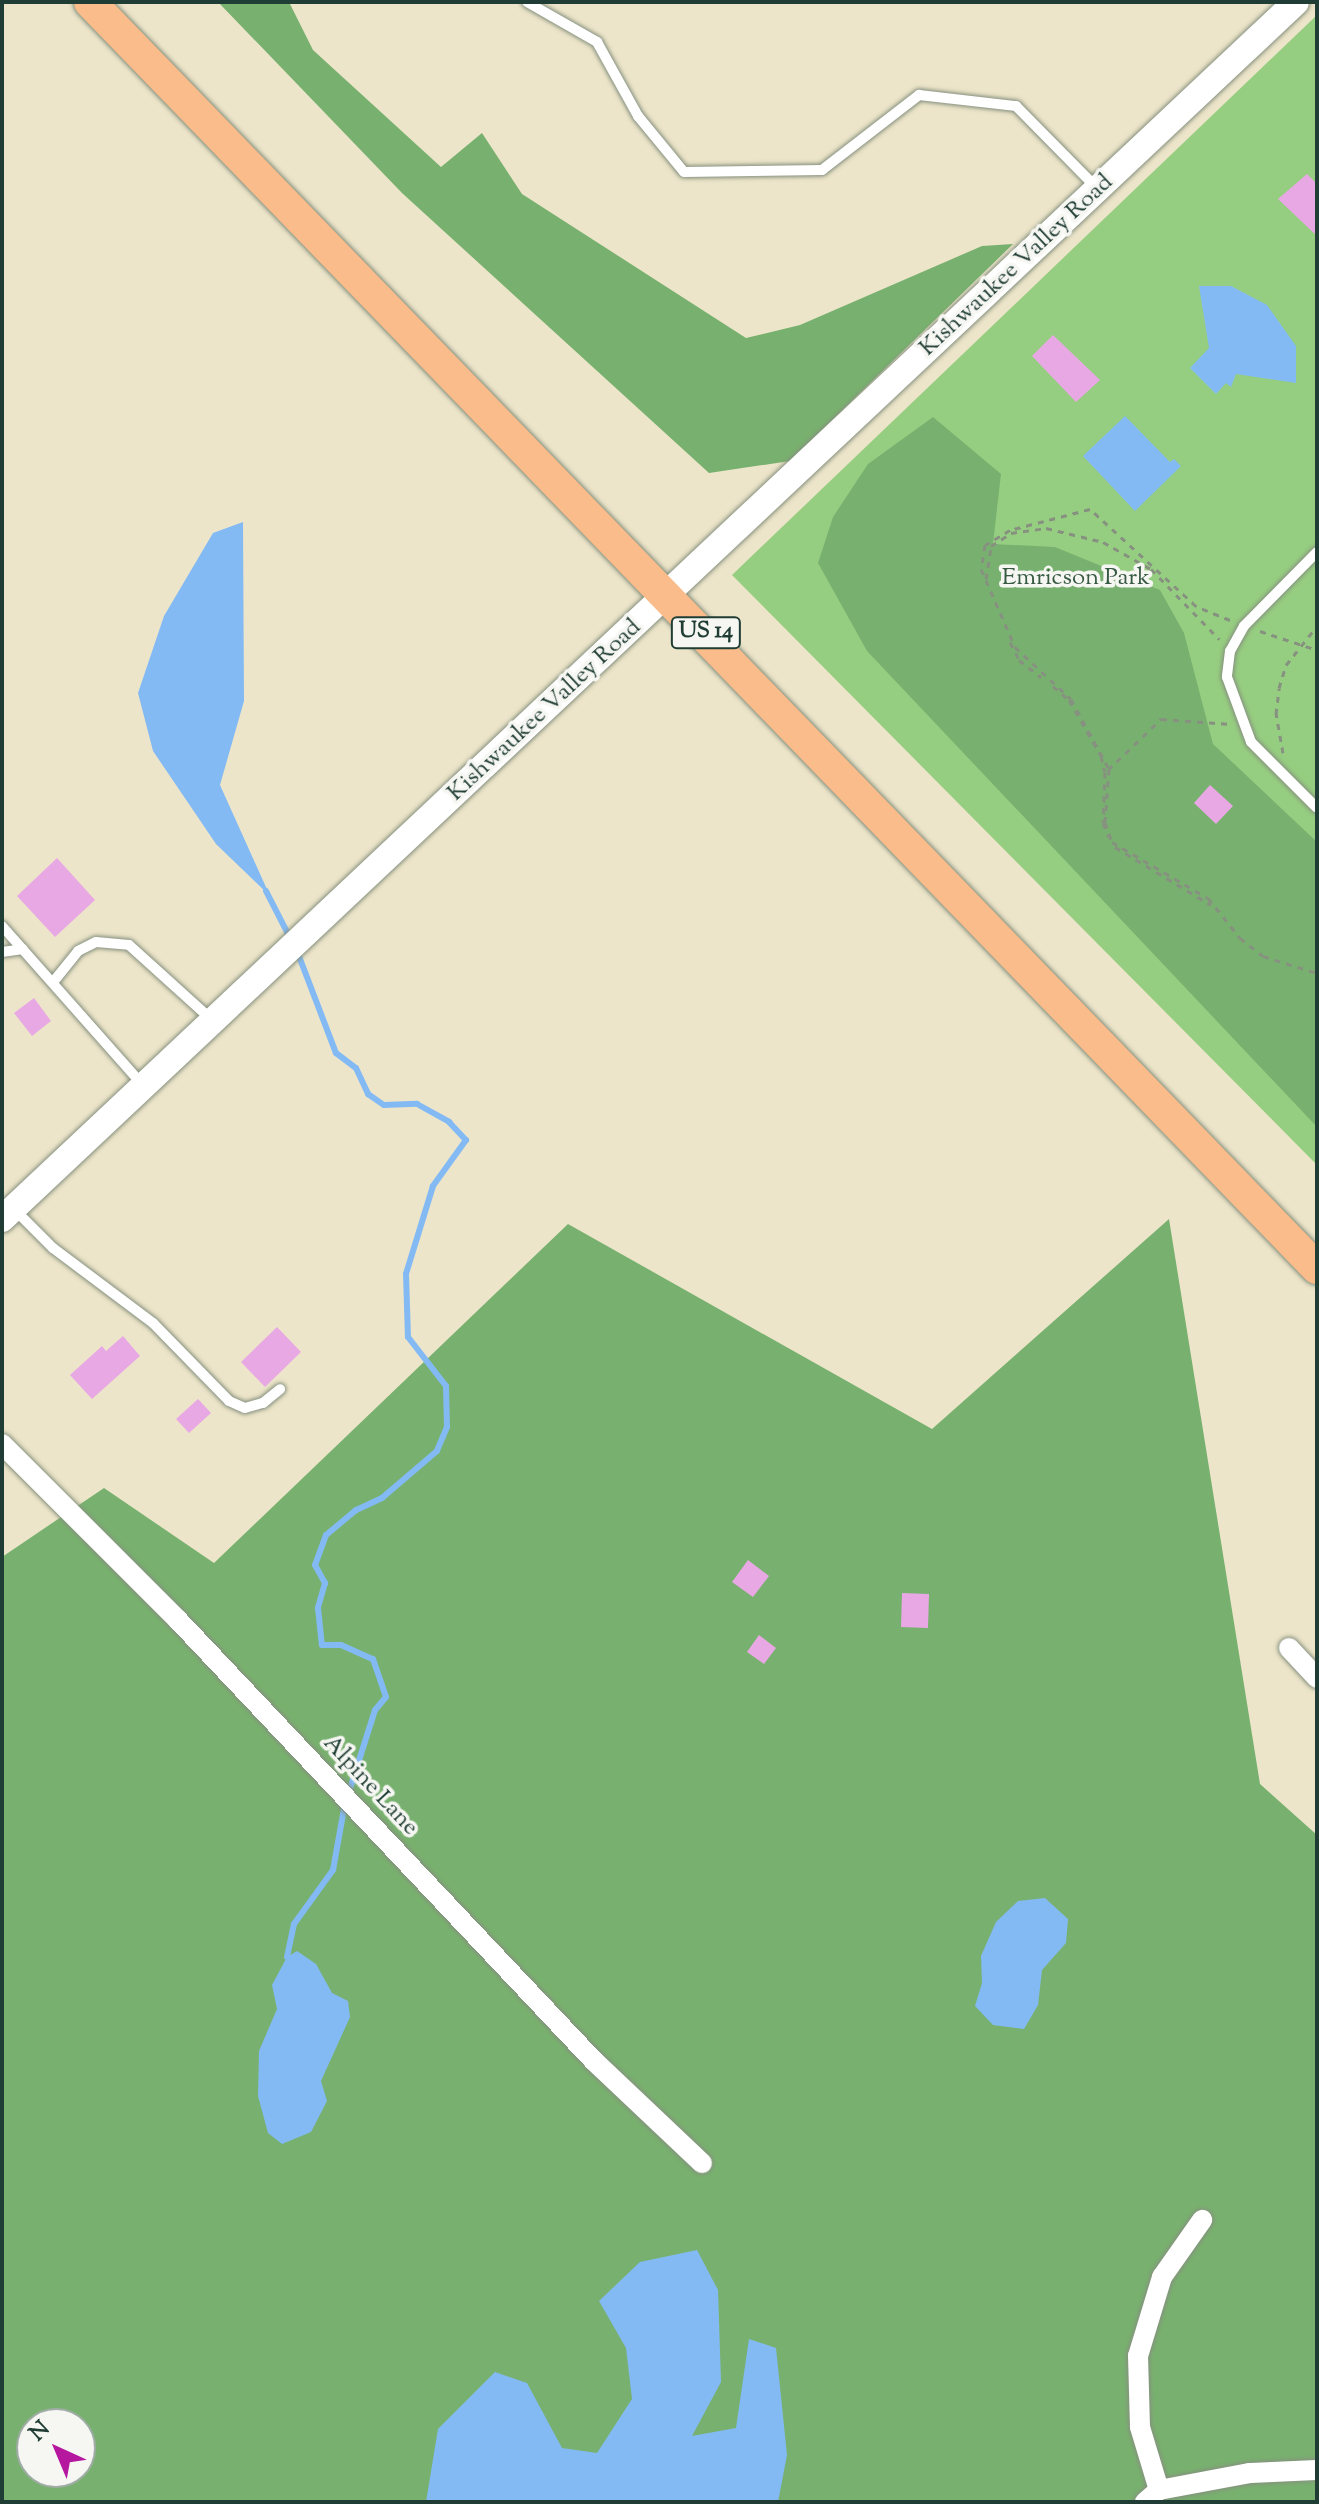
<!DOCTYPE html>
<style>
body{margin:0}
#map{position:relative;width:1319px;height:2504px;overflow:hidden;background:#ede5ca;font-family:"Sorts Mill Goudy",serif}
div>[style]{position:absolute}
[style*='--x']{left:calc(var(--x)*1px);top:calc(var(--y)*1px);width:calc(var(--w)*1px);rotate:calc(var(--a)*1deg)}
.green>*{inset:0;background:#96ce81}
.forest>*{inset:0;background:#78b16f}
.water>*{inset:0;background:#84baf4}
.stream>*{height:6px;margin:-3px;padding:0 3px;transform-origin:3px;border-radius:3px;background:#84baf4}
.building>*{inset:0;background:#e8a8e4}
.path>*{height:3px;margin-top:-1.5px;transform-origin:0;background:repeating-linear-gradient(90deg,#86917f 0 6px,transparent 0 12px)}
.roads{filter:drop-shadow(0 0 2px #86917f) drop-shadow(0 0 2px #86917f)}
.service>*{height:10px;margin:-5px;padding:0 5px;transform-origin:5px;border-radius:5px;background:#fff}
.minor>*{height:20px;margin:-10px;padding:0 10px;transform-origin:10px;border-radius:10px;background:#fff}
.tertiary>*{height:26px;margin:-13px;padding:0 13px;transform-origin:13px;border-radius:13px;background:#fff}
.primary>*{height:32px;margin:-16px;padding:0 16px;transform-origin:16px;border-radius:16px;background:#f9bc8a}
span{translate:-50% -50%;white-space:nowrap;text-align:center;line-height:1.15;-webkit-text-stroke:7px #f6f6f2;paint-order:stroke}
.shield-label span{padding:2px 6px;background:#f6f6f2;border:2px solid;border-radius:6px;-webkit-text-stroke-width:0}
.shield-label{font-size:22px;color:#1f3d34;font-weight:700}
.street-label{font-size:24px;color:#1f3d34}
.park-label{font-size:24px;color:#375a43}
.frame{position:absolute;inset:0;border:4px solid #1f3d34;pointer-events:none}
.north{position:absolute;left:16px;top:2408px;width:80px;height:80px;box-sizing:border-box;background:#f6f6f2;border:2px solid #a0aca6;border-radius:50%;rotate:316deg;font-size:22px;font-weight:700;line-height:32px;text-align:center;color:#1f3d34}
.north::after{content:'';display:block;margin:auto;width:28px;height:36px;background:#b5179e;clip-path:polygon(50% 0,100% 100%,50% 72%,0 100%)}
</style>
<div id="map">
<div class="green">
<div style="clip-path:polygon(1317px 15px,1317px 1165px,732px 575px)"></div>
</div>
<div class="forest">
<div style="clip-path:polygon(218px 2px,289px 2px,313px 50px,441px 167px,482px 133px,522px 194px,746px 338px,800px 325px,982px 246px,1013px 244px,790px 461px,709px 473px,402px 193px)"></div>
<div style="clip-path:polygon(933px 417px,1001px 474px,993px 544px,1055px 547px,1160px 590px,1184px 633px,1213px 744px,1317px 842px,1317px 1127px,867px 651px,818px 563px,833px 517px,868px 464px)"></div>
<div style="clip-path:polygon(evenodd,1169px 1219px,1260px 1784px,1317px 1835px,1317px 2502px,2px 2502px,2px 1557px,104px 1488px,214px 1563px,568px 1224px,932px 1429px,1169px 1219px,32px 2424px,80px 2424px,80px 2472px,32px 2472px,32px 2424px)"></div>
</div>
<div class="water">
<div style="clip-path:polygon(1199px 286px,1231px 286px,1267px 305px,1296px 346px,1296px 383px,1236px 374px,1231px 387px,1226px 383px,1216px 394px,1190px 368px,1209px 348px)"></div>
<div style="clip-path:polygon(1125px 416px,1170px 462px,1174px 459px,1181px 466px,1135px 511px,1083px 456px)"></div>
<div style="clip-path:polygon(243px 522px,244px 701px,220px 785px,270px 896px,216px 844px,153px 751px,138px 693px,164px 616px,213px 533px)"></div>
<div style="clip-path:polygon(1045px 1898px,1068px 1919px,1066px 1943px,1042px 1970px,1038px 2005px,1024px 2029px,993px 2025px,975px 2006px,982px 1983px,981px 1956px,996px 1922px,1018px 1901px)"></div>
<div style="clip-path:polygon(297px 1951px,316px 1964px,332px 1993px,348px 2001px,350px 2017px,321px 2081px,327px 2101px,311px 2132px,282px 2144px,268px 2133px,258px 2096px,259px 2051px,277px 2009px,272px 1985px,287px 1957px)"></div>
<div style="clip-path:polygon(697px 2250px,718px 2290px,721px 2382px,692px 2436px,736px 2428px,749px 2339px,776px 2348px,787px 2455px,778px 2502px,426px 2502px,438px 2429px,495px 2372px,527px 2383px,562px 2448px,597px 2453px,632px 2399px,626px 2348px,599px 2301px,640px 2262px)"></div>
</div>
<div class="stream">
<div style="--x:266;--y:891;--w:53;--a:62.9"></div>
<div style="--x:297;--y:951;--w:109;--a:69.1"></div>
<div style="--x:336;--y:1053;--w:25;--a:37"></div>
<div style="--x:356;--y:1068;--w:29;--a:65"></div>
<div style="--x:368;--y:1094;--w:19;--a:35"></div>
<div style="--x:384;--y:1105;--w:33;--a:-2"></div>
<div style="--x:417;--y:1104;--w:37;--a:29"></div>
<div style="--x:449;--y:1122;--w:25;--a:47"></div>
<div style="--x:466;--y:1140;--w:57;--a:125.7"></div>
<div style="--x:433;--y:1186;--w:92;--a:107.1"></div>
<div style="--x:406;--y:1274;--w:63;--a:88.2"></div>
<div style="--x:408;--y:1337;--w:62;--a:52.2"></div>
<div style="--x:446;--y:1386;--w:41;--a:88.6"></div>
<div style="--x:447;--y:1427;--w:26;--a:113"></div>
<div style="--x:437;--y:1451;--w:72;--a:139.5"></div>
<div style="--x:382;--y:1498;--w:29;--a:155"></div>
<div style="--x:356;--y:1510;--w:39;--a:140"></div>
<div style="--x:326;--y:1535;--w:32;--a:110"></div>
<div style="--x:315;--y:1565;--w:21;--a:61"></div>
<div style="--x:325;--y:1583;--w:26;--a:106"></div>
<div style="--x:318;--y:1608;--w:37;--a:84"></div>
<div style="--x:322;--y:1645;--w:19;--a:0"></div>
<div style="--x:341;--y:1645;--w:35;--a:24"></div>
<div style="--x:373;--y:1659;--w:40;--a:71.1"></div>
<div style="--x:386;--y:1697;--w:17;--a:130"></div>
<div style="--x:375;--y:1710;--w:86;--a:107.6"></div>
<div style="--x:287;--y:1957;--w:34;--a:-78"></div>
<div style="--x:294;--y:1924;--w:67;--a:-54.2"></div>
<div style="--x:333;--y:1870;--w:68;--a:-79.8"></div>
</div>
<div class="building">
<div style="clip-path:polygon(1307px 174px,1317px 184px,1317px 236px,1278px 199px)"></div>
<div style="clip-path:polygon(1053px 335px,1100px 380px,1076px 402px,1032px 356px)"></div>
<div style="clip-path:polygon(1210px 785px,1233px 806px,1216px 824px,1194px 803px)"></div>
<div style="clip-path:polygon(57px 858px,95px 900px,55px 937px,17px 896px)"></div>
<div style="clip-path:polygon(34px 998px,51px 1021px,32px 1036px,14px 1013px)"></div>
<div style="clip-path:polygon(277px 1327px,301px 1352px,265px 1387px,241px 1362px)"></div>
<div style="clip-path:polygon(123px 1336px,140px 1356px,92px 1399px,70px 1375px,102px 1346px,106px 1351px)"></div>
<div style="clip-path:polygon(198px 1399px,211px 1413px,189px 1433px,176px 1419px)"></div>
<div style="clip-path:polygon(748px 1560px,769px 1576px,753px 1597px,732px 1582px)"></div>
<div style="clip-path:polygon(902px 1593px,929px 1594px,928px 1628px,901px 1627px)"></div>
<div style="clip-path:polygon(759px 1635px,776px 1648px,764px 1664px,747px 1652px)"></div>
</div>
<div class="path">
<div style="--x:986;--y:579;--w:33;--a:-81"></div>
<div style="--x:991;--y:546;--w:24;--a:-33"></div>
<div style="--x:1011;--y:533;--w:35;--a:-8"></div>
<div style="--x:1046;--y:528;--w:59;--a:13.8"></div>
<div style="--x:1103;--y:542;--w:55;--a:29.4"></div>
<div style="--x:1151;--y:569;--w:98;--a:45.8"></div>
<div style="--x:1230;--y:620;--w:37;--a:-158"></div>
<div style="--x:1196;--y:606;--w:144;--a:-137.5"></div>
<div style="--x:1090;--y:509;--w:83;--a:165.3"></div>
<div style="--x:1010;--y:530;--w:29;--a:149"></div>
<div style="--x:985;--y:545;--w:24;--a:99"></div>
<div style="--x:981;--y:569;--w:85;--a:66.4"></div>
<div style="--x:1015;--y:647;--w:76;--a:42.9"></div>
<div style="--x:1071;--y:699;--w:80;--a:61.5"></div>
<div style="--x:1109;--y:769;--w:53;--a:94.3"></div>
<div style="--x:1105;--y:822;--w:21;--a:71"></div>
<div style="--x:1112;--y:842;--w:111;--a:30.3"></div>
<div style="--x:1208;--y:898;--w:51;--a:51.3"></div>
<div style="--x:1240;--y:938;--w:29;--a:38"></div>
<div style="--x:1263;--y:956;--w:57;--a:17.5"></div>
<div style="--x:1260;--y:631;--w:60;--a:18.4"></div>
<div style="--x:1010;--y:642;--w:20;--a:63"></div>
<div style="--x:1019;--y:660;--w:28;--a:38"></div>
<div style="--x:1053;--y:686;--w:21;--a:41"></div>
<div style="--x:1069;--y:700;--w:64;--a:60.3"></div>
<div style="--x:1101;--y:756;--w:16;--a:76"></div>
<div style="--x:1105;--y:772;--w:51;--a:92.2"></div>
<div style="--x:1103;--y:823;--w:15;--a:67"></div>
<div style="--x:1283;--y:753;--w:40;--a:-100"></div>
<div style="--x:1276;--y:714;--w:26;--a:-83"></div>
<div style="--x:1279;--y:688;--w:24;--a:-73"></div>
<div style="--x:1286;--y:665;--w:50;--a:-51.5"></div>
<div style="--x:1108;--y:770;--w:74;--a:-43.9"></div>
<div style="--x:1161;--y:719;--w:70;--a:4.1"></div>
<div style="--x:1115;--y:847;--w:112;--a:31.1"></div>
</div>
<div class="roads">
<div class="service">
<div style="--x:527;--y:2;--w:81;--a:29.7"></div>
<div style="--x:597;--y:42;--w:85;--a:61"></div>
<div style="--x:638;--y:116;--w:72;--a:50.6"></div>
<div style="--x:684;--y:172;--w:138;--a:-0.8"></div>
<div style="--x:822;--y:170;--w:123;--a:-37.7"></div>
<div style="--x:919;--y:95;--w:98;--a:6.5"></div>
<div style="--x:1016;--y:106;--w:115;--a:45.4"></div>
<div style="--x:1317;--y:552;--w:104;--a:134.6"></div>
<div style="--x:1244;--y:626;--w:29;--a:119"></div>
<div style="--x:1230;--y:651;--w:26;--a:97"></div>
<div style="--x:1227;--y:677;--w:69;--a:69.7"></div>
<div style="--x:1251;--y:742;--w:93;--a:45"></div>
<div style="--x:2;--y:926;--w:211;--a:48.5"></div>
<div style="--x:2;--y:952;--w:21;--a:-8"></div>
<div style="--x:54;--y:981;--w:38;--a:-51"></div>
<div style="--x:78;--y:951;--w:20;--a:-27"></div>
<div style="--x:96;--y:942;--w:33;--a:5"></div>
<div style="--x:129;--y:945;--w:110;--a:42.1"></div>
<div style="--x:15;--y:1210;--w:54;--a:45"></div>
<div style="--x:53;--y:1248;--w:125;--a:36.9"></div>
<div style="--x:153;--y:1323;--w:109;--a:45.7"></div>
<div style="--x:229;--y:1401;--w:17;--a:24"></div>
<div style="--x:245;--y:1408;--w:19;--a:-16"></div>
<div style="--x:263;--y:1403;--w:22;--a:-39"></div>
</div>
<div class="minor">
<div style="--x:2;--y:1444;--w:249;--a:45"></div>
<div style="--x:178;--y:1620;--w:605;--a:46.67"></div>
<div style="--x:593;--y:2060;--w:150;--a:43.4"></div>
<div style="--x:1289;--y:1648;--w:41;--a:47"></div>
<div style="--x:1159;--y:2490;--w:66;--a:-106.8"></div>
<div style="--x:1140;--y:2427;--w:71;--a:-91.6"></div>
<div style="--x:1138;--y:2356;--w:83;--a:-73.1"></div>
<div style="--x:1162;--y:2277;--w:70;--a:-54.9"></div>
<div style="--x:1145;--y:2502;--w:18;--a:-41"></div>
<div style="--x:1159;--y:2490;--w:93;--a:-10.6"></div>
<div style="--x:1250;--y:2473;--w:67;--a:-2.6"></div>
</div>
<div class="tertiary">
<div style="--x:2;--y:1219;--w:1776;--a:-43.24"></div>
</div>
<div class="primary">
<div style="--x:90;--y:2;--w:1763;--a:45.9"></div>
</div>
</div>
<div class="shield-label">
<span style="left:706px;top:633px">US 14</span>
</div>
<div class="street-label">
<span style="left:1017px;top:266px;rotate:-43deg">Kishwaukee Valley Road</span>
<span style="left:545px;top:711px;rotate:-43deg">Kishwaukee Valley Road</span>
<span style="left:370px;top:1786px;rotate:47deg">Alpine Lane</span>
</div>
<div class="park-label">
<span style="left:1076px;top:579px">Emricson Park</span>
</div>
<div class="frame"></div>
<div class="north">N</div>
</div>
